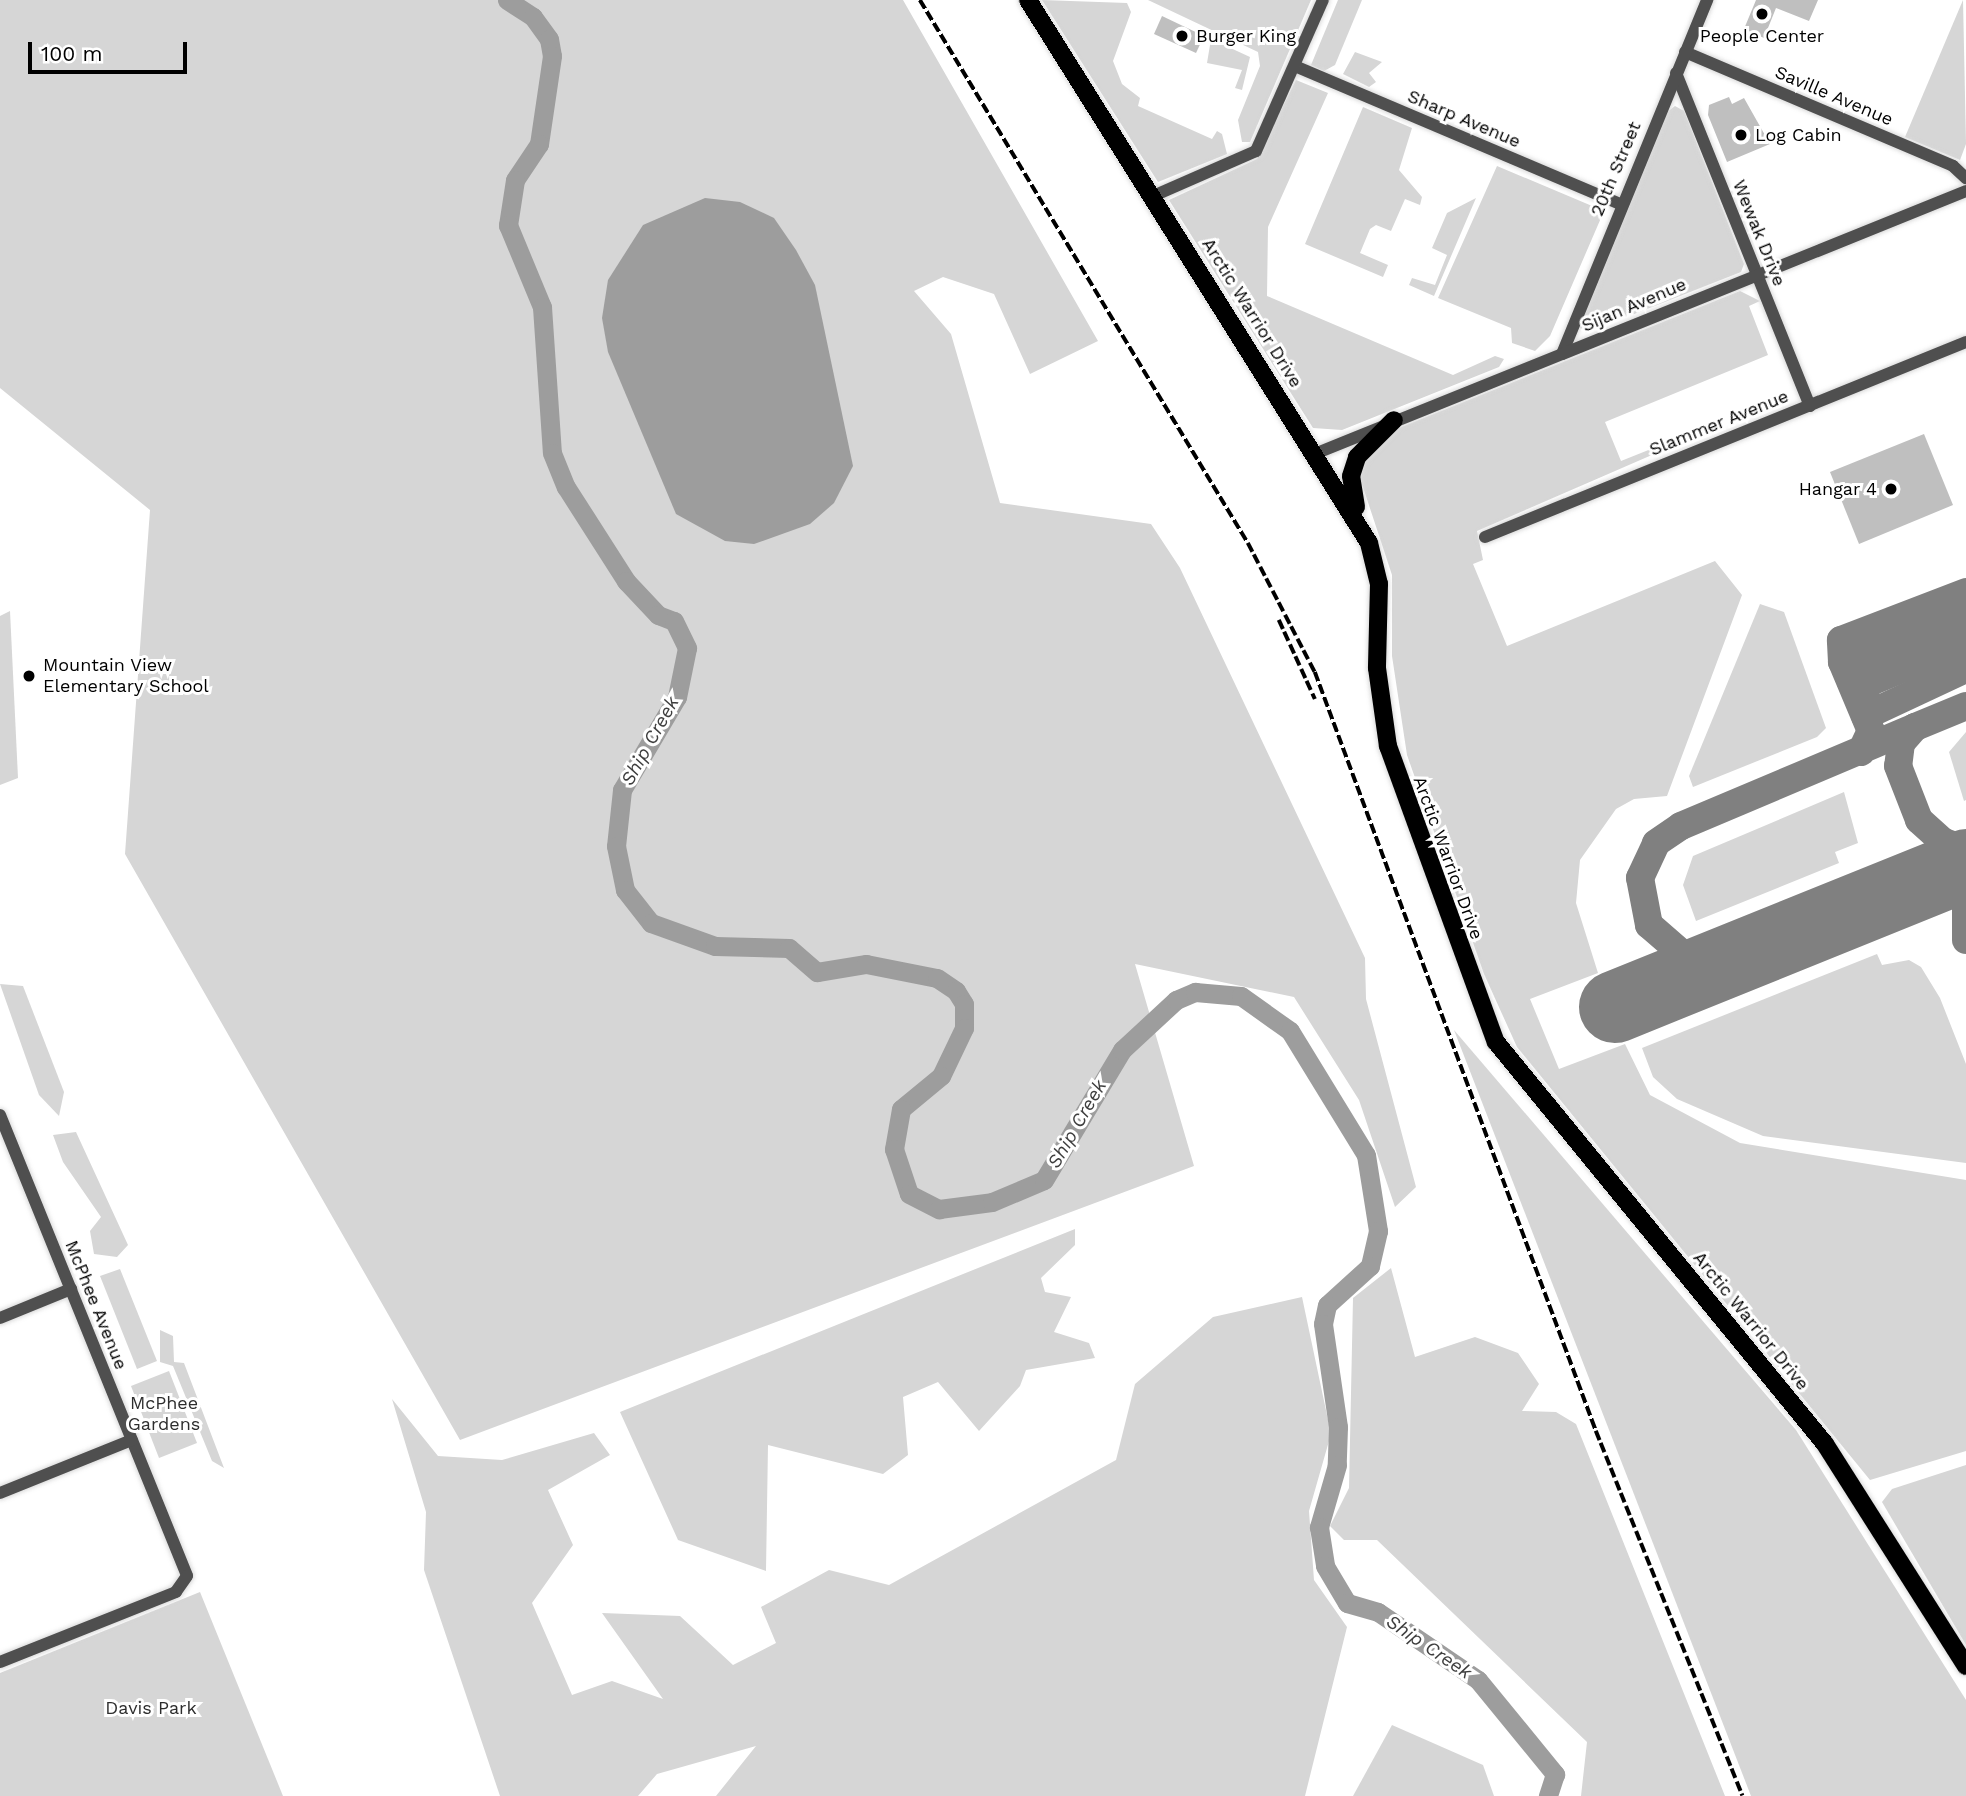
<!DOCTYPE html>
<style>
body{margin:0}
#map{position:relative;width:1966px;height:1796px;overflow:hidden;background:#fff;font-family:"Work Sans",sans-serif}
div>[style]{position:absolute}
[style*='--x']{left:calc(var(--x)*1px);top:calc(var(--y)*1px);width:calc(var(--w)*1px);rotate:calc(var(--a)*1deg)}
.green>*{inset:0;background:#d6d6d6}
.water>*{inset:0;background:#9d9d9d}
.river>*{height:19px;margin:-9.5px;padding:0 9.5px;transform-origin:9.5px;border-radius:9.5px;background:#9d9d9d}
.taxiway>*{height:28px;margin:-14px;padding:0 14px;transform-origin:14px;border-radius:14px;background:#808080}
.runway>*{height:72px;margin:-36px;padding:0 36px;transform-origin:36px;border-radius:36px;background:#808080}
.building>*{inset:0;background:#bfbfbf}
.roads{filter:drop-shadow(0 0 2px #dbdbdb) drop-shadow(0 0 2px #dbdbdb)}
.minor>*{height:12px;margin:-6px;padding:0 6px;transform-origin:6px;border-radius:6px;background:#4f4f4f}
.primary>*{height:18px;margin:-9px;padding:0 9px;transform-origin:9px;border-radius:9px;background:#000}
.rail>*{height:3.5px;margin-top:-1.75px;transform-origin:0;background:repeating-linear-gradient(90deg,#000 0 10px,transparent 0 13.5px)}
.dots>*{width:19px;height:19px;translate:-50% -50%;box-sizing:border-box;border:4px solid #fff;border-radius:50%}
span{translate:-50% -50%;white-space:nowrap;text-align:center;line-height:1.15;-webkit-text-stroke:6px #fff;paint-order:stroke}
.poi-label{font-size:18px;color:#000}
.left{translate:0 -50%;text-align:left}
.right{translate:-100% -50%;text-align:right}
.street-label{font-size:18px;color:#000}
.park-label{font-size:18px;color:#2d2d2d}
.water-label{font-size:19px;color:#3e3e3e;font-style:italic}
.scale{position:absolute;left:28px;top:42px;width:159px;height:32px;box-sizing:border-box;border:4px solid #000;border-top:0;padding-left:9px;font-size:21px;line-height:24px;white-space:nowrap;color:#000;-webkit-text-stroke:5px #fff;paint-order:stroke}
</style>
<div id="map">
<div class="green">
<div style="clip-path:polygon(0 0,903px 0,1098px 341px,1030px 374px,994px 294px,943px 277px,914px 291px,951px 334px,1000px 503px,1151px 524px,1180px 568px,1365px 958px,1366px 999px,1416px 1187px,1395px 1207px,1359px 1100px,1294px 997px,1135px 964px,1194px 1166px,460px 1440px,125px 854px,150px 510px,0 388px)"></div>
<div style="clip-path:polygon(1042px 0,1127px 3px,1131px 12px,1113px 61px,1122px 84px,1140px 98px,1138px 106px,1212px 139px,1217px 131px,1222px 134px,1227px 154px,1158px 182px)"></div>
<div style="clip-path:polygon(1148px 0,1311px 0,1250px 142px,1242px 142px,1238px 120px,1260px 66px,1258px 52px)"></div>
<div style="clip-path:polygon(1338px 0,1362px 0,1335px 65px,1324px 71px,1311px 65px)"></div>
<div style="clip-path:polygon(1963px 0,1966px 144px,1960px 160px,1905px 137px)"></div>
<div style="clip-path:polygon(1211px 39px,1250px 57px,1242px 90px,1235px 88px,1242px 70px,1207px 63px)"></div>
<div style="clip-path:polygon(1355px 52px,1382px 62px,1369px 73px,1376px 82px,1369px 87px,1343px 74px)"></div>
<div style="clip-path:polygon(1296px 80px,1328px 93px,1268px 227px,1267px 296px,1453px 375px,1495px 356px,1504px 359px,1499px 367px,1342px 430px,1313px 428px,1169px 200px,1257px 159px)"></div>
<div style="clip-path:polygon(1675px 106px,1684px 111px,1744px 264px,1741px 272px,1586px 333px,1577px 325px,1666px 113px)"></div>
<div style="clip-path:polygon(1363px 107px,1412px 128px,1399px 170px,1422px 197px,1420px 205px,1405px 199px,1391px 231px,1376px 225px,1370px 229px,1360px 253px,1388px 265px,1383px 277px,1305px 244px)"></div>
<div style="clip-path:polygon(1497px 166px,1604px 211px,1550px 336px,1535px 351px,1512px 343px,1511px 328px,1438px 298px)"></div>
<div style="clip-path:polygon(1476px 198px,1434px 296px,1409px 285px,1412px 278px,1435px 285px,1447px 255px,1432px 248px,1447px 213px)"></div>
<div style="clip-path:polygon(1740px 291px,1760px 301px,1749px 306px,1768px 355px,1605px 422px,1621px 461px,1666px 443px,1668px 448px,1477px 531px,1483px 560px,1473px 564px,1507px 646px,1715px 561px,1742px 595px,1667px 796px,1634px 799px,1616px 809px,1580px 860px,1576px 903px,1598px 973px,1530px 999px,1559px 1069px,1625px 1044px,1650px 1095px,1740px 1143px,1966px 1180px,1966px 1451px,1870px 1480px,1517px 1047px,1484px 974px,1407px 755px,1392px 656px,1392px 575px,1358px 472px,1363px 455px,1384px 434px)"></div>
<div style="clip-path:polygon(1760px 604px,1784px 612px,1826px 728px,1817px 737px,1693px 787px,1689px 776px)"></div>
<div style="clip-path:polygon(10px 611px,18px 778px,0 785px,0 616px)"></div>
<div style="clip-path:polygon(1966px 732px,1966px 800px,1964px 801px,1949px 752px)"></div>
<div style="clip-path:polygon(1844px 792px,1858px 843px,1835px 852px,1839px 863px,1696px 921px,1683px 885px,1693px 856px)"></div>
<div style="clip-path:polygon(1877px 954px,1882px 965px,1909px 960px,1921px 967px,1940px 998px,1966px 1064px,1966px 1163px,1763px 1136px,1677px 1099px,1653px 1077px,1642px 1048px)"></div>
<div style="clip-path:polygon(0 984px,23px 986px,64px 1092px,59px 1116px,39px 1095px)"></div>
<div style="clip-path:polygon(1454px 1030px,1796px 1430px,1966px 1700px,1966px 1796px,1751px 1796px)"></div>
<div style="clip-path:polygon(76px 1132px,128px 1245px,117px 1257px,94px 1254px,90px 1231px,101px 1217px,63px 1162px,53px 1135px)"></div>
<div style="clip-path:polygon(1075px 1229px,1075px 1245px,1041px 1278px,1045px 1292px,1071px 1297px,1054px 1332px,1089px 1343px,1095px 1358px,1026px 1370px,1020px 1386px,979px 1431px,938px 1382px,903px 1397px,908px 1455px,883px 1474px,768px 1445px,766px 1571px,678px 1540px,620px 1412px)"></div>
<div style="clip-path:polygon(1391px 1268px,1415px 1357px,1475px 1337px,1518px 1353px,1539px 1384px,1522px 1411px,1556px 1412px,1576px 1424px,1725px 1796px,1581px 1796px,1587px 1742px,1377px 1540px,1344px 1540px,1330px 1526px,1349px 1488px,1353px 1298px)"></div>
<div style="clip-path:polygon(120px 1269px,157px 1361px,137px 1369px,100px 1276px)"></div>
<div style="clip-path:polygon(1302px 1297px,1331px 1434px,1309px 1511px,1314px 1580px,1347px 1627px,1305px 1796px,716px 1796px,756px 1746px,657px 1774px,638px 1796px,500px 1796px,424px 1570px,426px 1512px,392px 1399px,438px 1456px,502px 1460px,594px 1433px,610px 1455px,548px 1490px,573px 1545px,532px 1603px,572px 1695px,612px 1681px,663px 1699px,602px 1613px,680px 1616px,733px 1665px,776px 1643px,761px 1607px,829px 1570px,889px 1585px,1116px 1460px,1135px 1384px,1213px 1317px)"></div>
<div style="clip-path:polygon(160px 1330px,173px 1336px,174px 1362px,184px 1363px,224px 1468px,212px 1461px,173px 1366px,160px 1362px)"></div>
<div style="clip-path:polygon(169px 1371px,197px 1443px,159px 1458px,131px 1386px)"></div>
<div style="clip-path:polygon(1966px 1465px,1966px 1645px,1882px 1502px,1892px 1489px)"></div>
<div style="clip-path:polygon(200px 1592px,283px 1796px,0 1796px,0 1673px)"></div>
<div style="clip-path:polygon(1392px 1725px,1483px 1765px,1494px 1796px,1353px 1796px)"></div>
</div>
<div class="water">
<div style="clip-path:polygon(705px 198px,740px 202px,774px 218px,796px 250px,815px 285px,853px 466px,834px 503px,810px 524px,754px 544px,725px 541px,676px 514px,608px 352px,602px 318px,608px 280px,643px 225px)"></div>
</div>
<div class="river">
<div style="--x:507;--y:0;--w:31;--a:33"></div>
<div style="--x:533;--y:17;--w:27;--a:54"></div>
<div style="--x:549;--y:39;--w:17;--a:80"></div>
<div style="--x:552;--y:56;--w:89;--a:98.4"></div>
<div style="--x:539;--y:144;--w:43;--a:123.7"></div>
<div style="--x:515;--y:180;--w:46;--a:98.8"></div>
<div style="--x:508;--y:225;--w:89;--a:67.5"></div>
<div style="--x:542;--y:307;--w:146;--a:86.1"></div>
<div style="--x:552;--y:453;--w:37;--a:68"></div>
<div style="--x:566;--y:487;--w:112;--a:57.4"></div>
<div style="--x:626;--y:581;--w:47;--a:46.7"></div>
<div style="--x:658;--y:615;--w:17;--a:21"></div>
<div style="--x:674;--y:621;--w:30;--a:64"></div>
<div style="--x:687;--y:648;--w:50;--a:101.5"></div>
<div style="--x:677;--y:697;--w:108;--a:120.6"></div>
<div style="--x:622;--y:790;--w:56;--a:96.1"></div>
<div style="--x:616;--y:846;--w:45;--a:78.4"></div>
<div style="--x:625;--y:890;--w:42;--a:51.8"></div>
<div style="--x:651;--y:923;--w:68;--a:19.8"></div>
<div style="--x:715;--y:946;--w:74;--a:1.5"></div>
<div style="--x:789;--y:948;--w:37;--a:41"></div>
<div style="--x:817;--y:972;--w:50;--a:-9.3"></div>
<div style="--x:866;--y:964;--w:72;--a:11.2"></div>
<div style="--x:937;--y:978;--w:23;--a:34"></div>
<div style="--x:956;--y:991;--w:15;--a:58"></div>
<div style="--x:964;--y:1004;--w:24;--a:90"></div>
<div style="--x:964;--y:1028;--w:53;--a:115.6"></div>
<div style="--x:941;--y:1076;--w:52;--a:140.5"></div>
<div style="--x:901;--y:1109;--w:41;--a:99.9"></div>
<div style="--x:894;--y:1149;--w:47;--a:71.6"></div>
<div style="--x:909;--y:1194;--w:34;--a:27"></div>
<div style="--x:939;--y:1209;--w:53;--a:-7.5"></div>
<div style="--x:992;--y:1202;--w:56;--a:-22.9"></div>
<div style="--x:1044;--y:1180;--w:152;--a:-59"></div>
<div style="--x:1122;--y:1050;--w:74;--a:-42.8"></div>
<div style="--x:1176;--y:1000;--w:21;--a:-23"></div>
<div style="--x:1195;--y:992;--w:46;--a:5"></div>
<div style="--x:1241;--y:996;--w:60;--a:35.5"></div>
<div style="--x:1290;--y:1031;--w:145;--a:58.5"></div>
<div style="--x:1366;--y:1155;--w:77;--a:81"></div>
<div style="--x:1378;--y:1231;--w:36;--a:103"></div>
<div style="--x:1370;--y:1266;--w:58;--a:137.8"></div>
<div style="--x:1327;--y:1305;--w:19;--a:102"></div>
<div style="--x:1323;--y:1324;--w:104;--a:81.7"></div>
<div style="--x:1338;--y:1427;--w:38;--a:92"></div>
<div style="--x:1337;--y:1465;--w:65;--a:106.2"></div>
<div style="--x:1319;--y:1527;--w:39;--a:81"></div>
<div style="--x:1325;--y:1566;--w:43;--a:59.3"></div>
<div style="--x:1347;--y:1603;--w:32;--a:16"></div>
<div style="--x:1378;--y:1612;--w:121;--a:34.2"></div>
<div style="--x:1478;--y:1680;--w:122;--a:50.7"></div>
<div style="--x:1555;--y:1774;--w:23;--a:108"></div>
</div>
<div class="taxiway">
<div style="--x:1851;--y:682;--w:23;--a:-75"></div>
<div style="--x:1857;--y:660;--w:118;--a:-22.9"></div>
<div style="--x:1861;--y:705;--w:23;--a:-72"></div>
<div style="--x:1868;--y:683;--w:106;--a:-22.7"></div>
<div style="--x:1966;--y:706;--w:55;--a:157.6"></div>
<div style="--x:1915;--y:727;--w:21;--a:131"></div>
<div style="--x:1901;--y:743;--w:23;--a:97"></div>
<div style="--x:1898;--y:766;--w:58;--a:68.7"></div>
<div style="--x:1919;--y:820;--w:31;--a:42"></div>
<div style="--x:1942;--y:841;--w:26;--a:21"></div>
<div style="--x:1865;--y:716;--w:111;--a:-25"></div>
<div style="--x:1861;--y:752;--w:23;--a:-65"></div>
<div style="--x:1871;--y:731;--w:75;--a:-112.8"></div>
<div style="--x:1842;--y:662;--w:22;--a:-93"></div>
<div style="--x:1841;--y:640;--w:134;--a:-21"></div>
<div style="--x:1966;--y:895;--w:45;--a:90"></div>
<div style="--x:1735;--y:958;--w:49;--a:-178.8"></div>
<div style="--x:1686;--y:957;--w:49;--a:-139.1"></div>
<div style="--x:1649;--y:925;--w:48;--a:-100.8"></div>
<div style="--x:1640;--y:878;--w:38;--a:-65"></div>
<div style="--x:1656;--y:843;--w:30;--a:-34"></div>
<div style="--x:1681;--y:826;--w:254;--a:-22.9"></div>
</div>
<div class="runway">
<div style="--x:1615;--y:1007;--w:379;--a:-22"></div>
</div>
<div class="building">
<div style="clip-path:polygon(1756px 0,1818px 0,1809px 21px,1776px 8px,1764px 38px,1744px 29px)"></div>
<div style="clip-path:polygon(1162px 16px,1204px 36px,1196px 53px,1154px 34px)"></div>
<div style="clip-path:polygon(1729px 97px,1732px 104px,1744px 98px,1770px 144px,1727px 162px,1708px 115px,1709px 105px)"></div>
<div style="clip-path:polygon(1924px 434px,1953px 505px,1859px 544px,1830px 472px)"></div>
</div>
<div class="roads">
<div class="minor">
<div style="--x:1685;--y:52;--w:291;--a:23"></div>
<div style="--x:1953;--y:166;--w:18;--a:43"></div>
<div style="--x:1295;--y:66;--w:353;--a:23"></div>
<div style="--x:1676;--y:73;--w:359;--a:68.1"></div>
<div style="--x:1153;--y:196;--w:112;--a:-23.6"></div>
<div style="--x:1256;--y:151;--w:165;--a:-66.1"></div>
<div style="--x:1562;--y:354;--w:383;--a:-67.7"></div>
<div style="--x:1317;--y:453;--w:700;--a:-21.98"></div>
<div style="--x:1485;--y:537;--w:519;--a:-22.07"></div>
<div style="--x:0;--y:1115;--w:497;--a:67.9"></div>
<div style="--x:187;--y:1576;--w:19;--a:125"></div>
<div style="--x:176;--y:1592;--w:189;--a:158.3"></div>
<div style="--x:0;--y:1318;--w:77;--a:-22.2"></div>
<div style="--x:0;--y:1493;--w:142;--a:-21.9"></div>
</div>
<div class="primary">
<div style="--x:1028;--y:0;--w:641;--a:57.87"></div>
<div style="--x:1369;--y:543;--w:42;--a:76.3"></div>
<div style="--x:1379;--y:584;--w:84;--a:91.4"></div>
<div style="--x:1377;--y:668;--w:79;--a:82"></div>
<div style="--x:1388;--y:746;--w:315;--a:70"></div>
<div style="--x:1496;--y:1042;--w:519;--a:50.7"></div>
<div style="--x:1825;--y:1444;--w:263;--a:57.6"></div>
<div style="--x:1356;--y:507;--w:31;--a:-99"></div>
<div style="--x:1351;--y:476;--w:20;--a:-72"></div>
<div style="--x:1357;--y:457;--w:52;--a:-45"></div>
</div>
</div>
<div class="rail">
<div style="--x:920;--y:0;--w:634;--a:58.87"></div>
<div style="--x:1248;--y:543;--w:145;--a:62.6"></div>
<div style="--x:1315;--y:672;--w:809;--a:69.68"></div>
<div style="--x:1596;--y:1431;--w:393;--a:68.1"></div>
<div style="--x:1279;--y:620;--w:87;--a:65.5"></div>
</div>
<div class="dots">
<div style="left:1762px;top:14px;background:#000"></div>
<div style="left:1182px;top:36px;background:#000"></div>
<div style="left:1741px;top:135px;background:#000"></div>
<div style="left:1891px;top:489px;background:#000"></div>
<div style="left:29px;top:676px;background:#000"></div>
</div>
<div class="poi-label">
<span class="left" style="left:1196px;top:36px">Burger King</span>
<span style="left:1762px;top:36px">People Center</span>
<span class="left" style="left:1755px;top:135px">Log Cabin</span>
<span class="right" style="left:1877px;top:489px">Hangar 4</span>
<span class="left" style="left:43px;top:676px">Mountain View<br>Elementary School</span>
</div>
<div class="street-label">
<span style="left:1834px;top:96px;rotate:23deg">Saville Avenue</span>
<span style="left:1464px;top:119px;rotate:23deg">Sharp Avenue</span>
<span style="left:1616px;top:169px;rotate:-67deg">20th Street</span>
<span style="left:1759px;top:233px;rotate:68deg">Wewak Drive</span>
<span style="left:1634px;top:305px;rotate:-23deg">Sijan Avenue</span>
<span style="left:1252px;top:313px;rotate:58deg">Arctic Warrior Drive</span>
<span style="left:1719px;top:423px;rotate:-22deg">Slammer Avenue</span>
<span style="left:1448px;top:858px;rotate:70deg">Arctic Warrior Drive</span>
<span style="left:96px;top:1305px;rotate:68deg">McPhee Avenue</span>
<span style="left:1751px;top:1321px;rotate:51deg">Arctic Warrior Drive</span>
</div>
<div class="park-label">
<span style="left:164px;top:1414px">McPhee<br>Gardens</span>
<span style="left:151px;top:1708px">Davis Park</span>
</div>
<div class="water-label">
<span style="left:650px;top:741px;rotate:-61deg">Ship Creek</span>
<span style="left:1077px;top:1124px;rotate:-60deg">Ship Creek</span>
<span style="left:1429px;top:1647px;rotate:34deg">Ship Creek</span>
</div>
<div class="scale">100 m</div>
</div>
